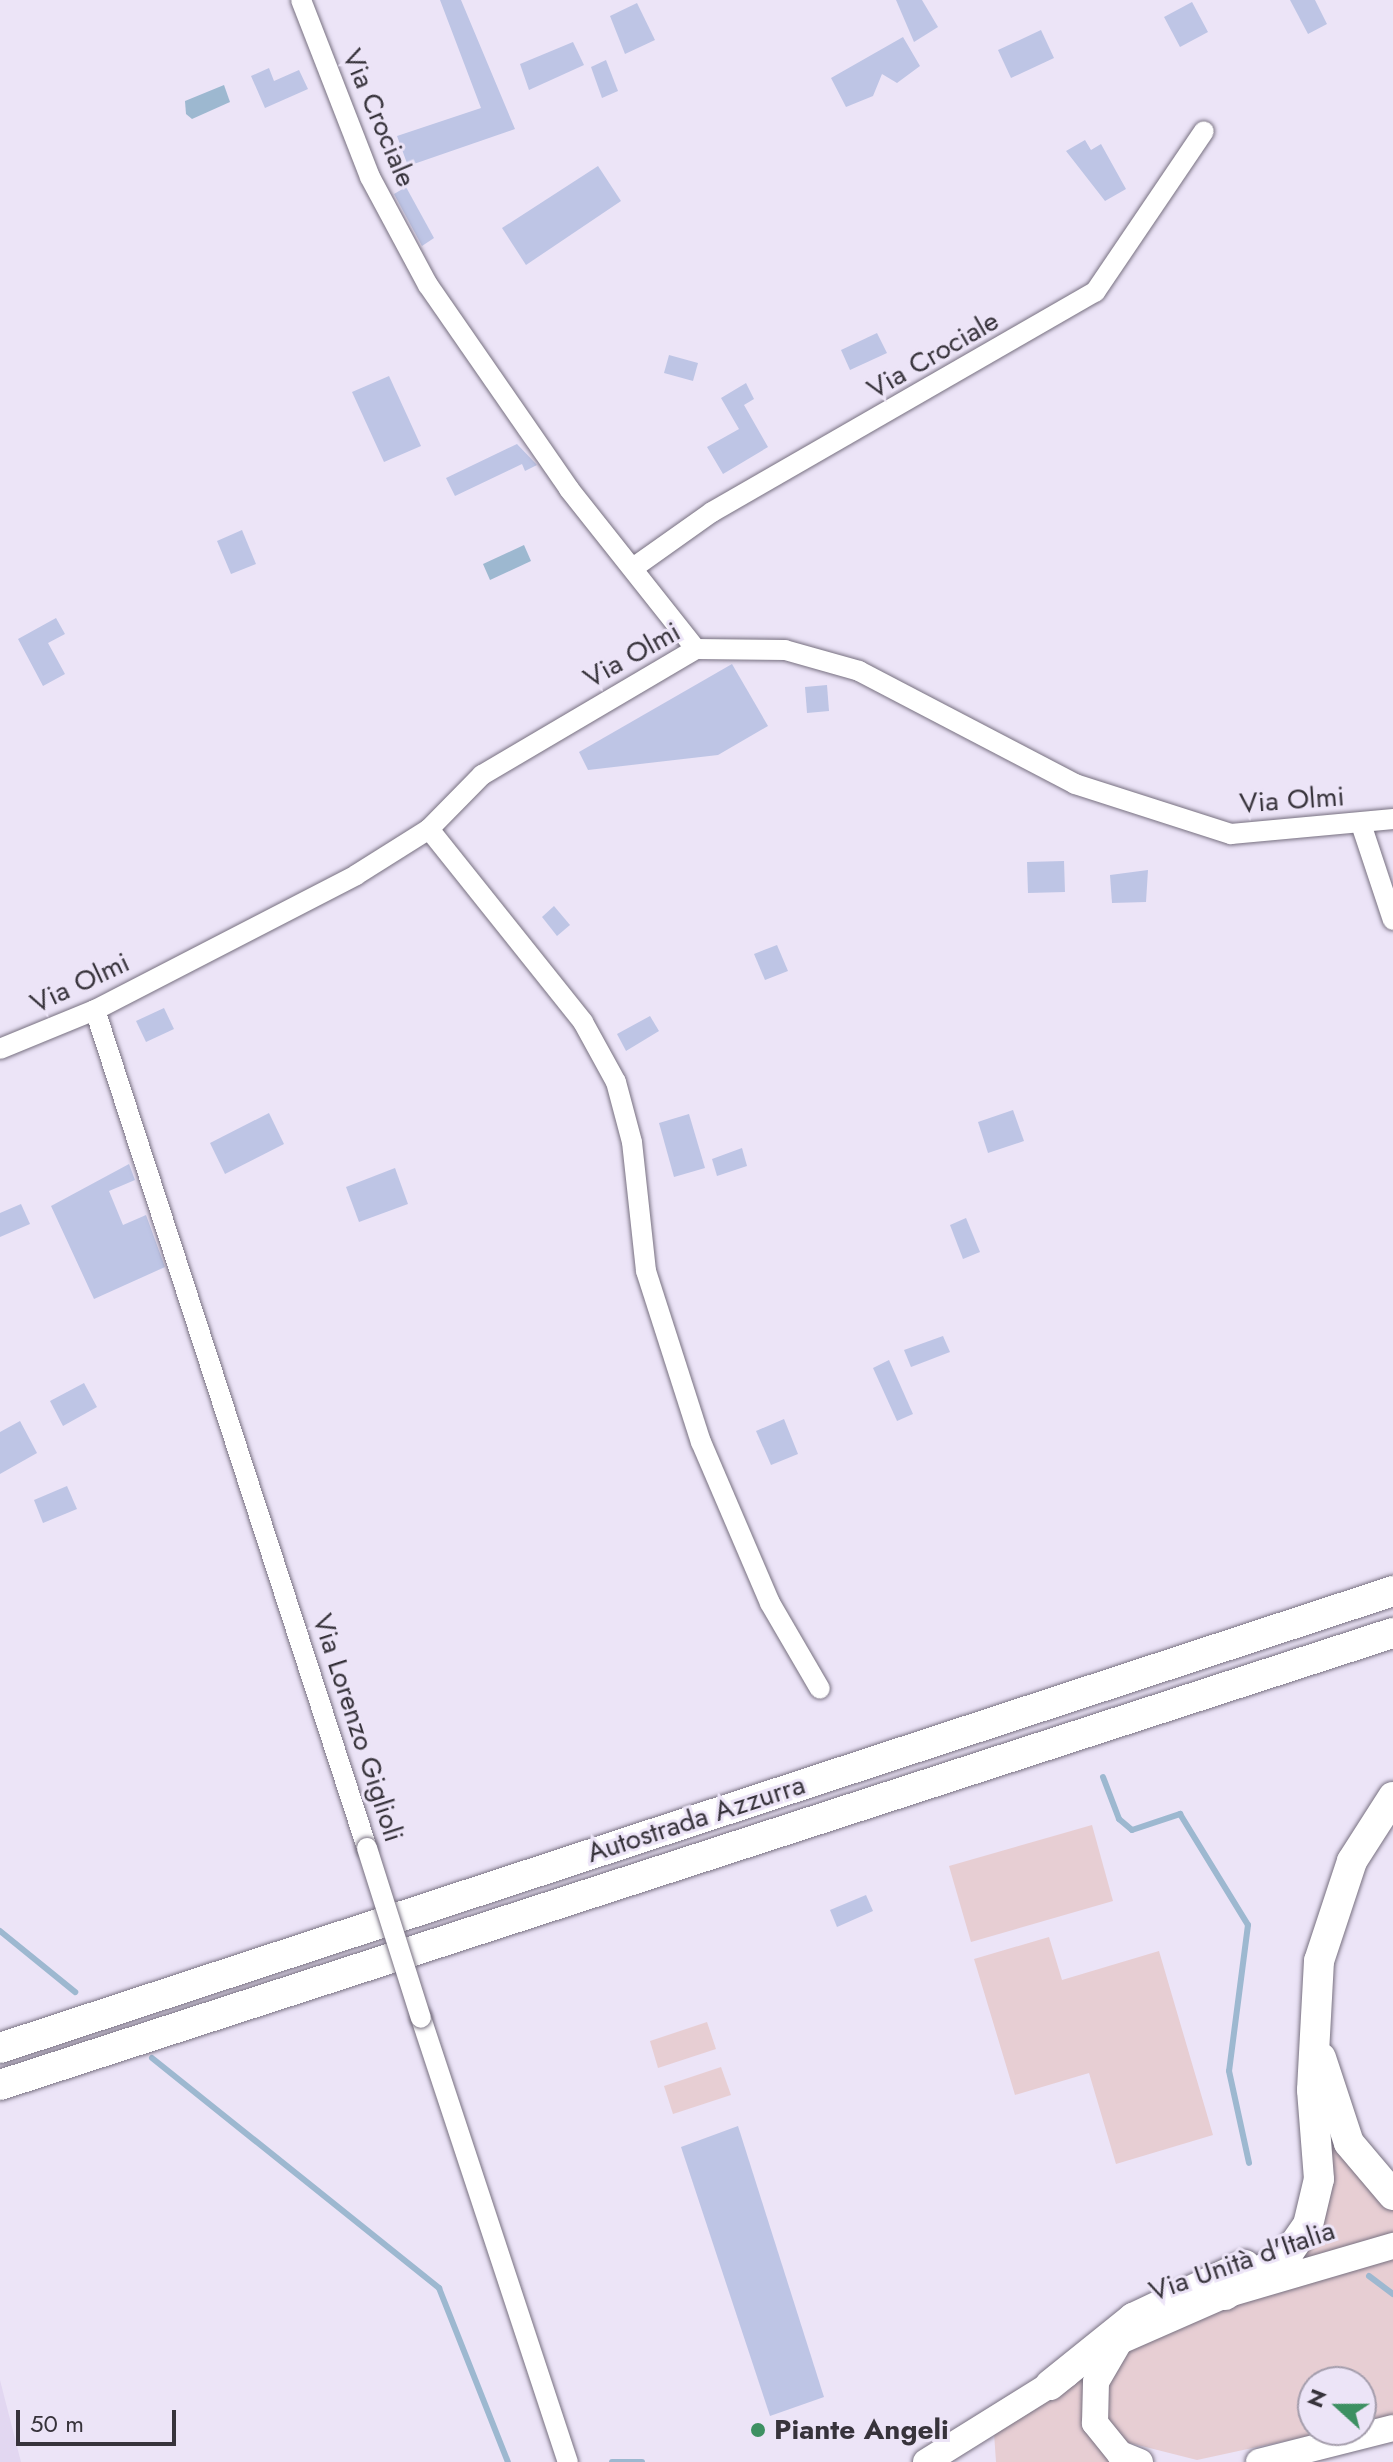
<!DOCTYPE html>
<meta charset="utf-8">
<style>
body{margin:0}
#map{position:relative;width:1393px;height:2462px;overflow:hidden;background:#ece4f7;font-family:Jost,sans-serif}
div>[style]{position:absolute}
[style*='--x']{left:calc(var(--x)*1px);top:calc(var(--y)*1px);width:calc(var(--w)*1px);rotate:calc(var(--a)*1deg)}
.built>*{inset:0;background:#e2d7f1}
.green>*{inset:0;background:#e7ced3}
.water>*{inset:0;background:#9db8d0}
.stream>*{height:6px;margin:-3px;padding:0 3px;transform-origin:3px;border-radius:3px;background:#9db8d0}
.building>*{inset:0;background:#bec5e5}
.roads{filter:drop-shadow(0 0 2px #777080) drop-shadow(0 0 2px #777080)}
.minor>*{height:20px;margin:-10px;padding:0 10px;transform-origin:10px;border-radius:10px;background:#fff}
.major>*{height:26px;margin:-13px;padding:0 13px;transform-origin:13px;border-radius:13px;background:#fff}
.highway>*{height:30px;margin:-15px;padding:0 15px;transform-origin:15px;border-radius:15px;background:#fff}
.bridges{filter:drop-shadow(0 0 2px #777080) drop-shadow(0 0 2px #777080)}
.minor-bridge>*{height:20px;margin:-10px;padding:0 10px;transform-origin:10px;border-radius:10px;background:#fff}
.dots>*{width:22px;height:22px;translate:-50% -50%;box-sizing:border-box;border:4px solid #ece4f7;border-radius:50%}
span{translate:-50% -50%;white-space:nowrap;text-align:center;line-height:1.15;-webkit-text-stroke:6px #ece4f7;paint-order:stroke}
.street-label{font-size:28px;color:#37333b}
.poi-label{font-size:28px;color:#37333b;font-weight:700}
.left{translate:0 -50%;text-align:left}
.north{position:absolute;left:1297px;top:2366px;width:80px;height:80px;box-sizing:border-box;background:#ece4f7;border:2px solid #a49dac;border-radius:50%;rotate:291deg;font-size:22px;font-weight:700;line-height:32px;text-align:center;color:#37333b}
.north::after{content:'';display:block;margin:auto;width:28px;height:36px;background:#3d9062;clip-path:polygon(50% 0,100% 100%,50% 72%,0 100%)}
.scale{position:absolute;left:16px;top:2410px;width:160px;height:36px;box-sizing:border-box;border:4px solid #37333b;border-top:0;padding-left:10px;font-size:24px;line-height:28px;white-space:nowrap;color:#37333b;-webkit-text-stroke:6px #ece4f7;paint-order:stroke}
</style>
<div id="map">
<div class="built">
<div style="clip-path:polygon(0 2380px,21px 2462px,0 2462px)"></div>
</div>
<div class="green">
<div style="clip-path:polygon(1092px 1825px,1113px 1901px,971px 1942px,949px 1866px)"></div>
<div style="clip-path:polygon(1049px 1937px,1062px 1980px,1159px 1951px,1213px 2135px,1116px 2164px,1089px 2073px,1015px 2095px,974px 1959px)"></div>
<div style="clip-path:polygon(707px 2022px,716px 2049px,658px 2068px,650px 2041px)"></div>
<div style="clip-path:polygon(721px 2067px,731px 2095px,673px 2114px,664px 2086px)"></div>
<div style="clip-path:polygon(1330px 2130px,1393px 2202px,1393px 2241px,1313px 2263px,1304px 2256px)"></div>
<div style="clip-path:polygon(1393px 2256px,1393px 2415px,1361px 2424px,1361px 2382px,1313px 2382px,1313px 2430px,1336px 2430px,1197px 2460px,1118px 2440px,1103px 2407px,1111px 2368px,1125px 2350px,1245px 2300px)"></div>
<div style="clip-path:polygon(1103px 2354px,1090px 2381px,1121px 2462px,996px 2462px,994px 2433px)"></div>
</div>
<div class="water">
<div style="clip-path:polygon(224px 85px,230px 102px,192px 119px,186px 114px,185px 101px)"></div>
<div style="clip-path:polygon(524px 545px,531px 561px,490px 580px,483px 564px)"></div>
</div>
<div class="stream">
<div style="--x:1103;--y:1777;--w:45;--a:69.1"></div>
<div style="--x:1119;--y:1819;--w:17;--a:40"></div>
<div style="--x:1132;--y:1830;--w:51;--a:-18.4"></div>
<div style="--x:1180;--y:1814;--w:130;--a:58.5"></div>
<div style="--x:1248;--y:1925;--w:147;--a:97.4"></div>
<div style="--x:1229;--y:2071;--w:94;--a:77.7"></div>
<div style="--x:0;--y:1931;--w:97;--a:39.1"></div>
<div style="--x:152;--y:2058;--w:368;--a:38.7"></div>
<div style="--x:439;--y:2288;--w:187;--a:68.4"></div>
<div style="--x:1369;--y:2276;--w:30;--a:37"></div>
<div style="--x:612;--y:2462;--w:30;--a:0"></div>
</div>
<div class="building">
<div style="clip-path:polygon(440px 0,461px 0,515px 129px,408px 166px,397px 136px,481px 108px)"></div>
<div style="clip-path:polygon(896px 0,922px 0,938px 27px,914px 42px)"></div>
<div style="clip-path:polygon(1290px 0,1315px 0,1327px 24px,1308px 34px)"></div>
<div style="clip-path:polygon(1192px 2px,1208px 32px,1180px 47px,1164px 17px)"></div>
<div style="clip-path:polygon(637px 3px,655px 40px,625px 54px,610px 16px)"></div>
<div style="clip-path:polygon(1041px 30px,1054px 58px,1011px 78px,998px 50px)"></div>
<div style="clip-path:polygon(903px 37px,920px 66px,897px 83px,882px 74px,873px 96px,846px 107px,831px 78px)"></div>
<div style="clip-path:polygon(573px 42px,584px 65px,529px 90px,520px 64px)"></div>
<div style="clip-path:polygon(606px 60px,618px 91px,602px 98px,591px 67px)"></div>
<div style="clip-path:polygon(269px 68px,274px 81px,299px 70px,308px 89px,265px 108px,251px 76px)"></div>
<div style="clip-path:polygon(1085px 140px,1091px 150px,1101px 144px,1126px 189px,1105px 201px,1066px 151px)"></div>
<div style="clip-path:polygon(598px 166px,621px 201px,526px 265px,502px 228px)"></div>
<div style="clip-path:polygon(406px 187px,434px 238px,422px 246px,394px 194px)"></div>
<div style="clip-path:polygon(877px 333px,887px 353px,850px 370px,841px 350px)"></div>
<div style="clip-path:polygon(669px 355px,698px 363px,693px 381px,664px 373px)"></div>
<div style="clip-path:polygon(389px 376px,421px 446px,384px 462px,352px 392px)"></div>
<div style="clip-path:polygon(746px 383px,754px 399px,744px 405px,768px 447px,723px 474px,707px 447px,739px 429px,721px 398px)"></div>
<div style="clip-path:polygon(517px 444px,537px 465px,525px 471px,522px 464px,455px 496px,446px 478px)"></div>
<div style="clip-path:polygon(242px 530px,256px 564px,231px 574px,217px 541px)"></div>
<div style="clip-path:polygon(56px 618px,65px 634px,48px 643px,65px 674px,43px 686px,18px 639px)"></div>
<div style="clip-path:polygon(732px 664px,768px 726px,718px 755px,588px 770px,579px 752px)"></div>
<div style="clip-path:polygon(827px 685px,829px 711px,807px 713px,805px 687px)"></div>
<div style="clip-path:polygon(1064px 861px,1065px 892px,1028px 893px,1027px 862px)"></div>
<div style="clip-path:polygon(1148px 870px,1146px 902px,1112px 903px,1110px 875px)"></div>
<div style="clip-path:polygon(554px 906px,570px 925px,557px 936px,542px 917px)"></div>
<div style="clip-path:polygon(777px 945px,788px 971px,765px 980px,754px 954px)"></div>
<div style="clip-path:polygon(164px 1008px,174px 1029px,146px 1042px,136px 1021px)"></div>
<div style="clip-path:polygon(650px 1016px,659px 1031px,626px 1051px,617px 1034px)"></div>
<div style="clip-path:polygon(1013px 1110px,1024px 1141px,988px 1153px,978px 1122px)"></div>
<div style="clip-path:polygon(269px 1113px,284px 1144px,225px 1174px,210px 1143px)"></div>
<div style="clip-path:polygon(689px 1114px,705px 1168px,674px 1177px,659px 1123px)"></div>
<div style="clip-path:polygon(742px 1148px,747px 1166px,717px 1176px,712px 1159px)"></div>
<div style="clip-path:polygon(129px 1164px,135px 1180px,109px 1191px,123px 1225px,146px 1215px,165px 1267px,94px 1299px,51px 1206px)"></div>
<div style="clip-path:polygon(395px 1168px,408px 1204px,359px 1222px,346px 1187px)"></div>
<div style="clip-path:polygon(21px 1204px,30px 1224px,0 1237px,0 1213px)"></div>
<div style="clip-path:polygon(966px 1218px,980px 1252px,963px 1259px,950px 1225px)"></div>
<div style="clip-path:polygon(943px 1336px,950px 1352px,911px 1367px,904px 1350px)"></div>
<div style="clip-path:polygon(889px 1360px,913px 1414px,897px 1421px,873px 1368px)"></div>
<div style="clip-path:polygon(84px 1383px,97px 1407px,63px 1426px,50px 1401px)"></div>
<div style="clip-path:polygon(784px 1419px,798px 1454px,771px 1465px,756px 1431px)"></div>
<div style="clip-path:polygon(20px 1421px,37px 1453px,0 1474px,0 1432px)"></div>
<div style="clip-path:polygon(67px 1486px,77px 1509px,43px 1523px,34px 1500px)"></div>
<div style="clip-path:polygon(866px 1895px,873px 1911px,837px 1927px,830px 1910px)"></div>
<div style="clip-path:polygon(738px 2126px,824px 2397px,770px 2416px,681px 2147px)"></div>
</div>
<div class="roads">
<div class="minor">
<div style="--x:301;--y:0;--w:190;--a:68.7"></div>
<div style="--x:370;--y:177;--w:123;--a:61.8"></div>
<div style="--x:428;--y:285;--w:248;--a:55.3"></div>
<div style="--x:569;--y:489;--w:204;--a:51.6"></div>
<div style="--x:633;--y:568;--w:97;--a:-35.3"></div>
<div style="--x:712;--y:512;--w:442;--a:-29.9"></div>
<div style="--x:1095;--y:292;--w:194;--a:-55.9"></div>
<div style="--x:1361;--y:824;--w:101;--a:71.6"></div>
<div style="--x:429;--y:829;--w:247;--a:51.4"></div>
<div style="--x:583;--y:1022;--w:68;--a:61.2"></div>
<div style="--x:616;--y:1082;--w:62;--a:75.1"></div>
<div style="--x:632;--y:1142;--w:130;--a:83.8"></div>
<div style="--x:646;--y:1271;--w:180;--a:72.2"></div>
<div style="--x:701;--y:1442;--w:175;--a:66.8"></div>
<div style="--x:770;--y:1603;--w:99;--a:59.8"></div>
<div style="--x:95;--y:1010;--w:881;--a:72.02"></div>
<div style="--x:0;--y:1049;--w:103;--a:-22.3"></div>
<div style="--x:95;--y:1010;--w:294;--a:-27.3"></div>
<div style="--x:356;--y:875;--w:86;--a:-32.2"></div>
<div style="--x:429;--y:829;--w:76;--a:-45.5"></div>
<div style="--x:482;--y:775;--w:248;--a:-30.5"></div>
<div style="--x:696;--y:649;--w:89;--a:0.6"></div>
<div style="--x:785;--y:650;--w:77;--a:15.8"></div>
<div style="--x:859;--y:671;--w:244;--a:27.6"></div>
<div style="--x:1075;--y:784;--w:164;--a:17.8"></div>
<div style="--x:1231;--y:834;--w:163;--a:-5.3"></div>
<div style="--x:421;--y:2018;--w:468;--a:71.7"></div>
</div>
<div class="major">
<div style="--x:926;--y:2462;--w:165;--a:-31.9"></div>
<div style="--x:1140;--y:2462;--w:22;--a:-158"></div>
<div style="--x:1120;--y:2454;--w:40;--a:-129"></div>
<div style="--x:1095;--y:2423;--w:41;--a:-88.6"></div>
<div style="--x:1096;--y:2382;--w:48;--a:-59.7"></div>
<div style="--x:1120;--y:2341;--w:115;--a:-23.7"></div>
<div style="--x:1225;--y:2295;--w:175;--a:-16.3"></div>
<div style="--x:1259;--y:2462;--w:138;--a:-14.2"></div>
</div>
<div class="highway">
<div style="--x:0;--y:2048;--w:1466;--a:-18.16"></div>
<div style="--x:1321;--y:2058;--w:89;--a:71.8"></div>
<div style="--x:1349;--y:2143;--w:68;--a:49.8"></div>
<div style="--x:0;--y:2085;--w:1464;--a:-17.98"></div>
<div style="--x:1225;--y:2295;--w:77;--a:-33.9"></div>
<div style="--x:1289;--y:2252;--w:33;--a:-55"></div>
<div style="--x:1308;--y:2225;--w:47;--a:-76.6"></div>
<div style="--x:1319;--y:2179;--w:89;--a:-94.5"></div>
<div style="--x:1312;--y:2090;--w:129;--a:-86.9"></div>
<div style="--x:1319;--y:1961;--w:105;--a:-71.7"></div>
<div style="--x:1352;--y:1861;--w:76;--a:-57.4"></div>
<div style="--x:1050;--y:2385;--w:107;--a:-38.9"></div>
<div style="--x:1133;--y:2318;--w:124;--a:-25.3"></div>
</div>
</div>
<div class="bridges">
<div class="minor-bridge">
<div style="--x:367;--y:1848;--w:178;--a:72.4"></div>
</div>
</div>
<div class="dots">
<div style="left:758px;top:2430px;background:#3d9062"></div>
</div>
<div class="street-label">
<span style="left:379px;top:118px;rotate:67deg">Via Crociale</span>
<span style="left:933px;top:355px;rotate:-30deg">Via Crociale</span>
<span style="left:632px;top:655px;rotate:-29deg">Via Olmi</span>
<span style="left:1292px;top:800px;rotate:-4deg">Via Olmi</span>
<span style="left:80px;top:983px;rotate:-25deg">Via Olmi</span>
<span style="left:358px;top:1728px;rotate:72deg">Via Lorenzo Giglioli</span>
<span style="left:696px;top:1819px;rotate:-18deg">Autostrada Azzurra</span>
<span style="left:1242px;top:2261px;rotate:-19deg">Via Unità d'Italia</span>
</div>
<div class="poi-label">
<span class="left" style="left:774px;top:2430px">Piante Angeli</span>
</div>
<div class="north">N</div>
<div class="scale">50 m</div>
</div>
